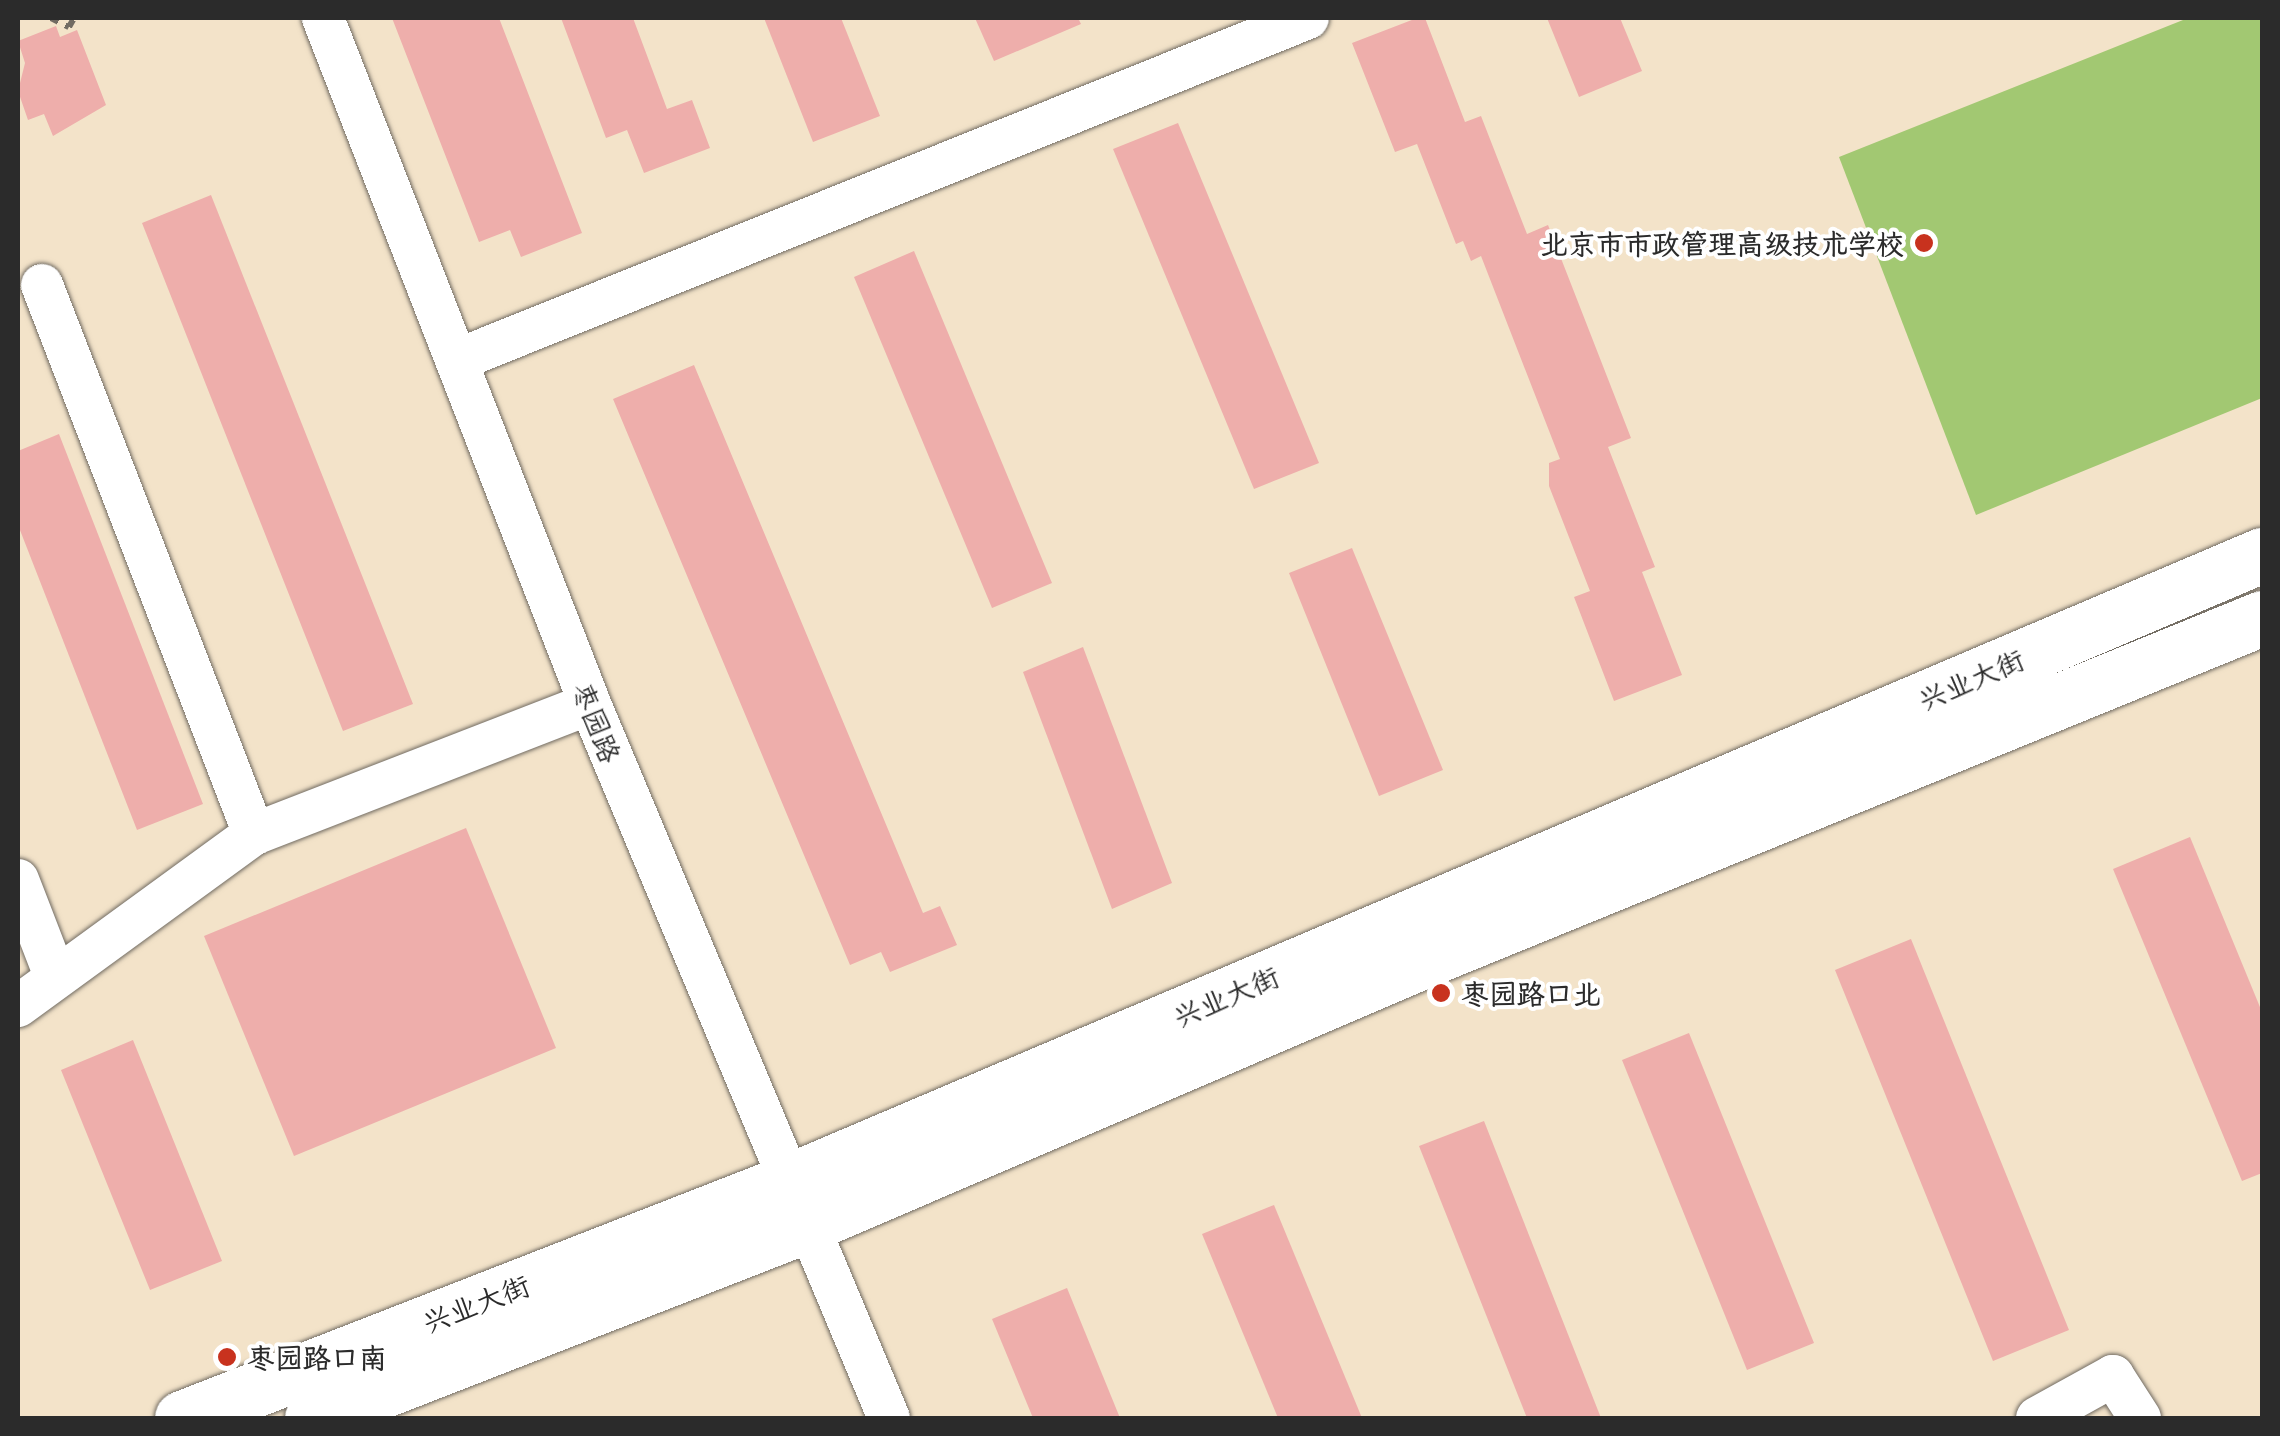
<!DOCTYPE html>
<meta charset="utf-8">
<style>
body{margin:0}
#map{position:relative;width:2280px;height:1436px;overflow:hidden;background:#f3e3c9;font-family:"Playpen Sans","LXGW WenKai TC",sans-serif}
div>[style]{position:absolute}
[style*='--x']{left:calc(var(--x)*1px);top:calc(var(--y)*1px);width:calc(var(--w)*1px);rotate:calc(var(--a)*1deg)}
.green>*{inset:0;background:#a2c872}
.building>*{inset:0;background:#eeaeab}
.path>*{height:6px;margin-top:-3px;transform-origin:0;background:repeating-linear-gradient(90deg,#716b62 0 8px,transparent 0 16px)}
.roads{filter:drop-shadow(0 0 2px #716b62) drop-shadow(0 0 2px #716b62)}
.minor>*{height:42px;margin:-21px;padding:0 21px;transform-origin:21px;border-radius:21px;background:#fff}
.major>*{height:55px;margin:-27.5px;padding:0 27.5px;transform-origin:27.5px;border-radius:27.5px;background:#fff}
.dots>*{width:28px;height:28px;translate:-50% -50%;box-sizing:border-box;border:5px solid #fff;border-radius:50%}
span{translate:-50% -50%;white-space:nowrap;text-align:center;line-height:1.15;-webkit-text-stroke:8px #fff;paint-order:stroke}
.poi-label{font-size:28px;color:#2b2b2b;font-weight:700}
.right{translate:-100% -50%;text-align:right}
.left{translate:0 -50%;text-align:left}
.street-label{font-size:28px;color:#2b2b2b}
.frame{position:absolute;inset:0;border:20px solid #2b2b2b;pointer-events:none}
</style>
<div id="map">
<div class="green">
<div style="clip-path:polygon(2188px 18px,2262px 18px,2262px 398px,1976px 515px,1839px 157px)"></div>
</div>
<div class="building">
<div style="clip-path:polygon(392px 18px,499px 18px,582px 233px,521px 257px,510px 230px,479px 242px)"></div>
<div style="clip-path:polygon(561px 18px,633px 18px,667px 109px,692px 100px,710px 148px,644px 173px,627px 130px,606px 138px)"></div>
<div style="clip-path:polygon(764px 18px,841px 18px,880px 116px,813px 142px)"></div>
<div style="clip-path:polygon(975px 18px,1078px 18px,1081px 24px,994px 61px)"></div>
<div style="clip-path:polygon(1417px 18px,1425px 18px,1465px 122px,1481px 116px,1527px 234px,1548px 225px,1631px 438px,1608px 447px,1655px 567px,1642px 572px,1682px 675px,1614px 701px,1574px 597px,1590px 591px,1549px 486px,1549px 463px,1560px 459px,1481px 256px,1471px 261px,1463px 241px,1456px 244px,1417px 144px,1395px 152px,1352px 43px)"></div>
<div style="clip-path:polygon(1547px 18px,1620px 18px,1642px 71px,1579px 97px)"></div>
<div style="clip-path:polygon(56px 26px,60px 37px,77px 30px,106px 105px,53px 136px,44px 114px,28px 120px,18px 91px,25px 63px,18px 41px)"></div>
<div style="clip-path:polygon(1178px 123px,1319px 463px,1254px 489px,1113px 149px)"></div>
<div style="clip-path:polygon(211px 195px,413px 704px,343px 731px,142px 223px)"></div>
<div style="clip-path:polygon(914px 251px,1052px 583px,992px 608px,854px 277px)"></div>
<div style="clip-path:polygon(694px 365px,923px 913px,940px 906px,957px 945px,890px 972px,881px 952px,850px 965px,613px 399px)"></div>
<div style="clip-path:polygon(59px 434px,203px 804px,137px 830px,18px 525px,18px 451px)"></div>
<div style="clip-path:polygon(1352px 548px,1443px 770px,1379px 796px,1289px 573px)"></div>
<div style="clip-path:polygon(1083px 647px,1172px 883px,1112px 909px,1023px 672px)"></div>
<div style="clip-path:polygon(466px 828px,556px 1048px,294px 1156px,204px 936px)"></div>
<div style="clip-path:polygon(2190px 837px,2262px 1012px,2262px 1173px,2242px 1181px,2113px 869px)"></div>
<div style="clip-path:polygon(1911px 939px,2069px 1330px,1993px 1361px,1835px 970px)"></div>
<div style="clip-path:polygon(1689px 1033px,1814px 1343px,1747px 1370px,1622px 1060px)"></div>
<div style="clip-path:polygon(133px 1040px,222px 1261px,150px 1290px,61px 1070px)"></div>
<div style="clip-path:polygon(1484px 1121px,1601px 1418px,1527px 1418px,1419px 1146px)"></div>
<div style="clip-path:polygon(1274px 1205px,1362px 1418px,1278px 1418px,1202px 1234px)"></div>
<div style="clip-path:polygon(1067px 1288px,1120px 1418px,1033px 1418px,992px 1319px)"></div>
</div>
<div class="path">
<div style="--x:51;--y:18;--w:20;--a:27"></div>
<div style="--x:69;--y:27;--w:10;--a:-61"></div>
</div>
<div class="roads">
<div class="minor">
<div style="--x:323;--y:18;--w:736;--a:68.73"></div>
<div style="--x:590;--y:704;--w:774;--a:67.28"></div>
<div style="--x:42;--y:285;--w:589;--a:68.89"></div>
<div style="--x:457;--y:360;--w:917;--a:-21.89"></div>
<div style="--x:18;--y:880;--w:103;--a:68.9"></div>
<div style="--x:18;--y:1006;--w:292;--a:-36.1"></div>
<div style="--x:254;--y:834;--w:360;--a:-21.2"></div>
<div style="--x:2037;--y:1418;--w:87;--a:-28.9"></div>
<div style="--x:2113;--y:1376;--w:50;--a:57.3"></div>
</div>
<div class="major">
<div style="--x:182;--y:1418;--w:649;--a:-21.31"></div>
<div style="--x:787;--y:1182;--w:1603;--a:-23.03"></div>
<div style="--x:312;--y:1418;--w:531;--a:-21.3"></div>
<div style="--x:807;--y:1225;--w:675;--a:-23.22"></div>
<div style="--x:1427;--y:959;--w:902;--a:-22.21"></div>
</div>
</div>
<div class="dots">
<div style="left:1924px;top:243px;background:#c8321e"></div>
<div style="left:1441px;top:993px;background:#c8321e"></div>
<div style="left:227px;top:1357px;background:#c8321e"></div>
</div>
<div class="poi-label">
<span class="right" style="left:1904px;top:243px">北京市市政管理高级技术学校</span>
<span class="left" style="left:1461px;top:993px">枣园路口北</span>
<span class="left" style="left:247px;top:1357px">枣园路口南</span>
</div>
<div class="street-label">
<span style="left:1971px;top:679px;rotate:-23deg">兴业大街</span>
<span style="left:597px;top:722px;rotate:68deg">枣园路</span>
<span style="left:1226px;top:996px;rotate:-23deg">兴业大街</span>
<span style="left:476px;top:1303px;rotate:-21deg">兴业大街</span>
</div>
<div class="frame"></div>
</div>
